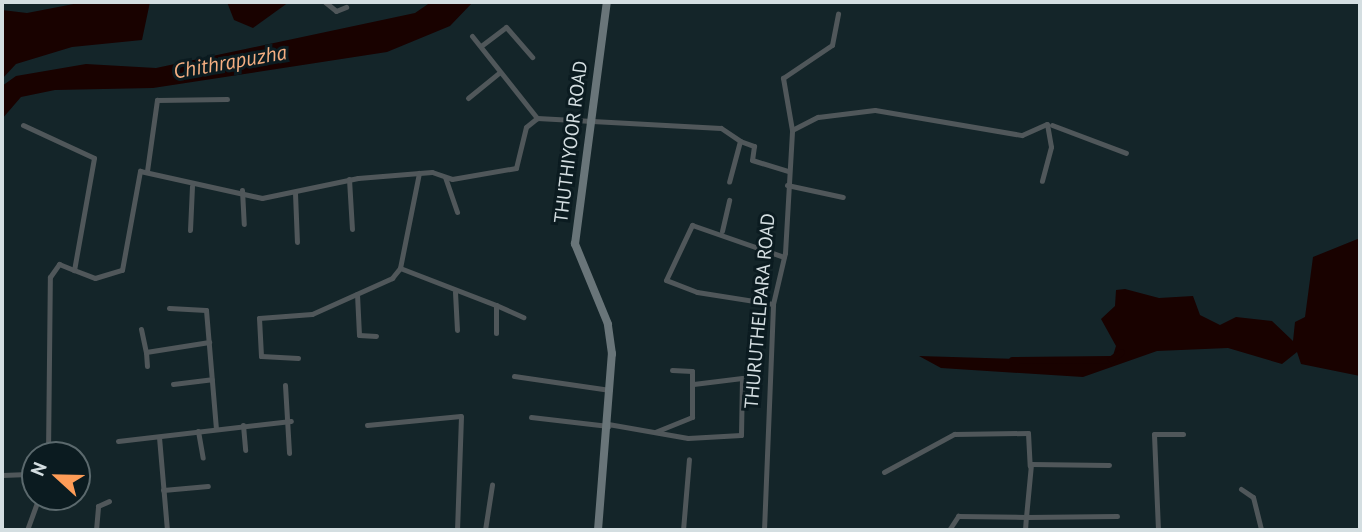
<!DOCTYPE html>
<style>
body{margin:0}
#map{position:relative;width:1362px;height:532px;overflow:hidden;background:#142529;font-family:"PT Sans",sans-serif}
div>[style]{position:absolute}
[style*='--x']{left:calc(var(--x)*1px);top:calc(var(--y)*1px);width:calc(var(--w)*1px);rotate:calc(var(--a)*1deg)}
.water>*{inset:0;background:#190200}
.canal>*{height:7px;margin:-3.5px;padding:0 3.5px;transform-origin:3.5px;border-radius:3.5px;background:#190200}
.street>*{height:5px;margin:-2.5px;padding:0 2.5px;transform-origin:2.5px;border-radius:2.5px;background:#50575a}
.secondary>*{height:8px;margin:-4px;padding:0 4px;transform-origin:4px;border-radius:4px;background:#697579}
span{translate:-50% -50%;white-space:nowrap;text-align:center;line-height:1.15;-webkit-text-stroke:6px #0b1b20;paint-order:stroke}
.street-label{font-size:19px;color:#d4dee1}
.water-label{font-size:21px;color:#f5af82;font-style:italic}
.frame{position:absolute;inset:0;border:4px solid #d4dee1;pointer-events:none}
.north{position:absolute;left:21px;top:441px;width:70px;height:70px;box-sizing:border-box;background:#0b1b20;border:2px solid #5b696d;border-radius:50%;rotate:292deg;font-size:19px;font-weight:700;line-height:28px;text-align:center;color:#d4dee1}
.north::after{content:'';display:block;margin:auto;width:24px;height:32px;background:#fe9c57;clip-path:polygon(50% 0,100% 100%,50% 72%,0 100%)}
</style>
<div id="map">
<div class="water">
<div style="clip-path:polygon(84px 2px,150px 2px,142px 40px,72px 47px,16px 64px,2px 79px,2px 10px,27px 13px)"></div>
<div style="clip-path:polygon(227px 2px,289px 2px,253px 28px,234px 20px)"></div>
<div style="clip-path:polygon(431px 2px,473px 2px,450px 26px,387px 52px,153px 88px,55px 90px,21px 97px,2px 119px,2px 86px,16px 76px,86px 64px,156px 68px,415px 13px)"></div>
<div style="clip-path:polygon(1360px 238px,1360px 376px,1301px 364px,1297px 352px,1282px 364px,1228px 348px,1157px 351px,1083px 377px,941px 368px,919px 356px,1111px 362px,1116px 346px,1101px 319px,1115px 306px,1116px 290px,1125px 289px,1159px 298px,1193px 296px,1200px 315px,1220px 325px,1236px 317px,1272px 321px,1293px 341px,1295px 322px,1305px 317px,1313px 257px)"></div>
</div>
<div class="canal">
<div style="--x:1012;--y:360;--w:99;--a:-0.6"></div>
<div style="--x:1111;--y:359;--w:12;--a:-35"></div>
</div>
<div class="street">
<div style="--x:325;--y:2;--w:14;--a:39"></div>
<div style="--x:336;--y:11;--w:11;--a:-22"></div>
<div style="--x:472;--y:36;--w:105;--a:51.6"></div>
<div style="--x:481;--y:46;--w:31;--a:-37"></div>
<div style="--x:506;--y:27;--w:40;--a:49"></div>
<div style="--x:468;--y:98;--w:41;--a:-39.1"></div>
<div style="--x:23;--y:125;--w:78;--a:24.9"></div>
<div style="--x:94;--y:158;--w:114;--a:100.1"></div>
<div style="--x:74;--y:270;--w:22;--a:21"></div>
<div style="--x:95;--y:278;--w:28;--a:-17"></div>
<div style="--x:122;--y:270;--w:101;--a:-79.7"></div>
<div style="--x:140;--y:171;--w:125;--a:12.5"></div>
<div style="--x:262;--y:198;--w:98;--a:-11.8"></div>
<div style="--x:358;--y:178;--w:74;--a:-4.6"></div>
<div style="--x:432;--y:172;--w:21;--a:19"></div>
<div style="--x:452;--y:179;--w:65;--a:-9.8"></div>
<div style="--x:516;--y:168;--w:42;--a:-76.3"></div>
<div style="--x:526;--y:127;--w:14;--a:-39"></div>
<div style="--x:537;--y:118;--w:184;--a:3.1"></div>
<div style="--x:721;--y:128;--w:23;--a:34"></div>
<div style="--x:740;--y:141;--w:42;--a:105"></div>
<div style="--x:1052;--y:125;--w:79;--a:20.7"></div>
<div style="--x:792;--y:130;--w:53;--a:-99.8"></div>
<div style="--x:783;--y:78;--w:59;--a:-34"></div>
<div style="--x:832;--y:45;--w:32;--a:-79"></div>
<div style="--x:740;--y:141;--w:15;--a:20"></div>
<div style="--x:754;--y:146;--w:14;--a:98"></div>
<div style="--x:752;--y:160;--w:38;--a:17"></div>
<div style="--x:147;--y:171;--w:72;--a:-82"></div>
<div style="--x:157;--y:100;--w:70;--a:-0.8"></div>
<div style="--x:445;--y:177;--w:37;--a:71"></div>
<div style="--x:349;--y:179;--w:50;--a:86.6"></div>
<div style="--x:787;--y:185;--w:57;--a:12.1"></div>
<div style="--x:242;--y:190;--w:34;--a:87"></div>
<div style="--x:295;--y:193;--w:49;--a:87.7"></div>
<div style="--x:190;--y:230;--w:44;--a:-87.4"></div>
<div style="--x:722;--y:231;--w:32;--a:-77"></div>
<div style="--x:400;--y:268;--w:103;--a:21.1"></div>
<div style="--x:496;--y:305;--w:28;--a:90"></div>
<div style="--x:455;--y:292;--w:38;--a:87"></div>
<div style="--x:357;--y:294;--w:41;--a:87.2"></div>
<div style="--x:359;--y:335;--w:17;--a:3"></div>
<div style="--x:773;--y:304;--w:77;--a:-171"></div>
<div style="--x:697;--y:292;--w:33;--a:-159"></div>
<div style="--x:666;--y:280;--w:61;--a:-64.7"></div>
<div style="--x:692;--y:225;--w:97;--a:19.2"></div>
<div style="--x:496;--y:305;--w:30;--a:24"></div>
<div style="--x:169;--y:308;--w:37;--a:3"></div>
<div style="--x:206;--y:310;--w:119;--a:85.2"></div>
<div style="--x:141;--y:329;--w:24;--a:78"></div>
<div style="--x:146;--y:352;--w:64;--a:-9"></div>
<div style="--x:146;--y:352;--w:14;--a:86"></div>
<div style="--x:298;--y:358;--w:37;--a:-177"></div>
<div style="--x:261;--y:356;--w:38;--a:-93"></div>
<div style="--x:259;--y:318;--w:53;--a:-4.3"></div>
<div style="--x:312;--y:314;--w:88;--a:-24.2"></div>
<div style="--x:392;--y:278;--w:13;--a:-51"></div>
<div style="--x:400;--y:268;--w:97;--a:-78.7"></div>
<div style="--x:514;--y:376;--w:97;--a:8.3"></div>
<div style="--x:173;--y:384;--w:39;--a:-7"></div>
<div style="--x:285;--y:385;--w:68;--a:86.6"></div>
<div style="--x:531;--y:417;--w:78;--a:6.7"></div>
<div style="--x:608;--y:424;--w:81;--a:9.9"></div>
<div style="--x:688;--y:438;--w:53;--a:-3.2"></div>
<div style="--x:741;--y:435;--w:57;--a:-89"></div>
<div style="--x:742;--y:378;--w:49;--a:173"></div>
<div style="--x:243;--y:425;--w:25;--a:85"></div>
<div style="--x:367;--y:425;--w:94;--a:-5.5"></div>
<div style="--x:461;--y:416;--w:114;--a:92"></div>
<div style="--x:198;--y:431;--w:27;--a:80"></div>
<div style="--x:655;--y:432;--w:40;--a:-22"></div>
<div style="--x:692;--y:417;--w:46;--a:-90"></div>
<div style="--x:692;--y:371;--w:20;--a:-177"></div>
<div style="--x:159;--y:437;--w:93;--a:85.1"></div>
<div style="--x:118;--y:441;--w:174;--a:-6.6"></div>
<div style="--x:48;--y:455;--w:178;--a:-89.4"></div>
<div style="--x:50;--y:277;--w:16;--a:-55"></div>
<div style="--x:59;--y:264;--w:16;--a:22"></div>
<div style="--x:884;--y:472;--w:80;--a:-28.5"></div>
<div style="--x:954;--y:434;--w:74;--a:-0.8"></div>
<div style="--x:1028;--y:433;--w:33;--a:87"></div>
<div style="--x:2;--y:475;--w:33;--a:-2"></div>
<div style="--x:1241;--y:489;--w:14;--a:34"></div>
<div style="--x:1253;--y:497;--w:34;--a:76"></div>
<div style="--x:163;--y:490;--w:45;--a:-5.1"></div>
<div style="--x:27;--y:530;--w:35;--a:-70"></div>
<div style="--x:96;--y:530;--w:24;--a:-85"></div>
<div style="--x:98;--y:506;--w:12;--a:-24"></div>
<div style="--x:485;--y:530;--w:46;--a:-81.2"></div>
<div style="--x:683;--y:530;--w:71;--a:-85.2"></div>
<div style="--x:764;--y:530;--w:226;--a:-87.7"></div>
<div style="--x:773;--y:304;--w:52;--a:-76.8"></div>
<div style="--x:785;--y:253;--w:123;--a:-86.7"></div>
<div style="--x:792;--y:130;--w:29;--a:-27"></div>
<div style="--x:818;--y:117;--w:57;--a:-7"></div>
<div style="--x:875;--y:110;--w:149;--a:9.7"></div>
<div style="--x:1022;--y:135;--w:27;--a:-24"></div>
<div style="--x:1047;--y:124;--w:23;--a:80"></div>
<div style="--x:1051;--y:147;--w:35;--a:105"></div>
<div style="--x:949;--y:530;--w:17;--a:-57"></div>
<div style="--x:958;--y:516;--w:68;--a:0.8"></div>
<div style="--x:1026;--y:517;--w:53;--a:-84.6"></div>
<div style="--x:1031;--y:464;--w:78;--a:0.7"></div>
<div style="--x:1025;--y:530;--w:13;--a:-86"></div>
<div style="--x:1026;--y:517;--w:91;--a:-0.6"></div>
<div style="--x:1158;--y:530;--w:96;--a:-92.4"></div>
<div style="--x:1154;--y:434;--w:29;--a:0"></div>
</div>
<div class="secondary">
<div style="--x:598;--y:530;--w:177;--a:-85.5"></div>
<div style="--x:612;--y:354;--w:30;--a:-98"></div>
<div style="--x:608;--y:324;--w:87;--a:-112.4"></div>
<div style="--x:575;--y:244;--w:244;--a:-82.5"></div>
</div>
<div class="street-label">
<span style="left:571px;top:142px;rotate:-83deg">THUTHIYOOR ROAD</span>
<span style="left:760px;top:311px;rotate:-85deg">THURUTHELPARA ROAD</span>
</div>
<div class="water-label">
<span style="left:230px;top:62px;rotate:-10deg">Chithrapuzha</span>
</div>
<div class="frame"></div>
<div class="north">N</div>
</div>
